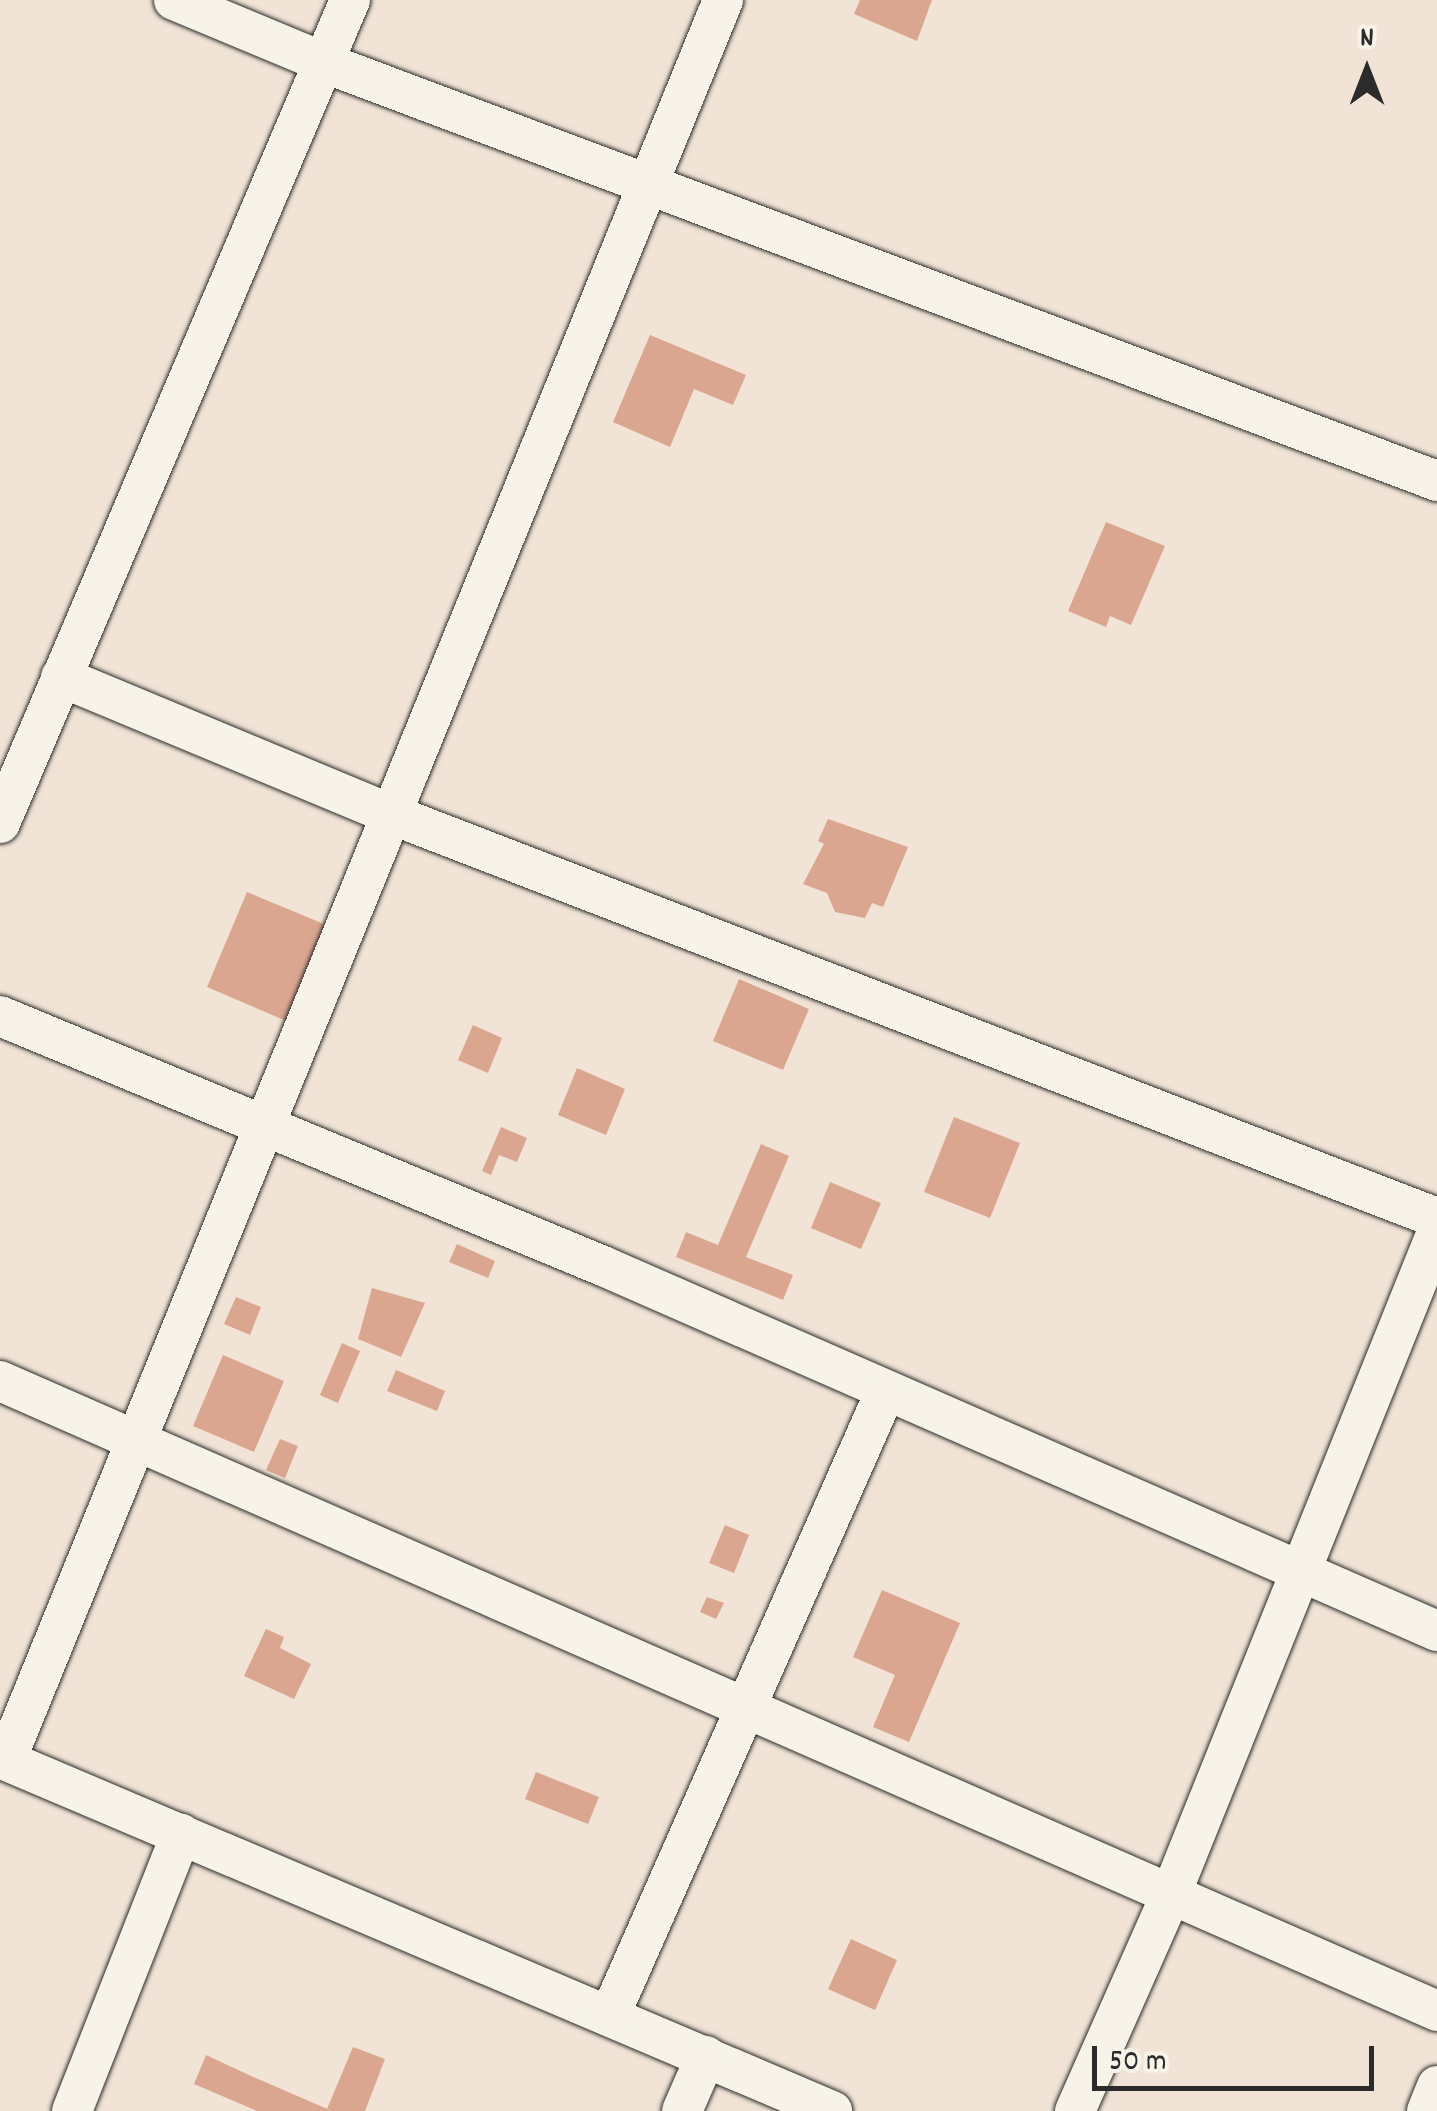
<!DOCTYPE html>
<style>
body{margin:0}
#map{position:relative;width:1437px;height:2111px;overflow:hidden;background:#f1e4d6;font-family:Dekko,sans-serif}
div>[style]{position:absolute}
[style*='--x']{left:calc(var(--x)*1px);top:calc(var(--y)*1px);width:calc(var(--w)*1px);rotate:calc(var(--a)*1deg)}
.building>*{inset:0;background:#dba690}
.roads{filter:drop-shadow(0 0 2px #2b2b2b) drop-shadow(0 0 2px #2b2b2b)}
.street>*{height:40px;margin:-20px;padding:0 20px;transform-origin:20px;border-radius:20px;background:#f7f3e8}
span{translate:-50% -50%;white-space:nowrap;text-align:center;line-height:1.15;-webkit-text-stroke:8px #f7f3e8;paint-order:stroke}
.north{position:absolute;left:1317px;top:20px;width:100px;height:100px;-webkit-text-stroke:8px #f7f3e8;paint-order:stroke;rotate:0deg;font-size:28px;font-weight:700;line-height:40px;text-align:center;color:#2b2b2b}
.north::after{content:'';display:block;margin:auto;width:35px;height:45px;background:#2b2b2b;clip-path:polygon(50% 0,100% 100%,50% 72%,0 100%)}
.scale{position:absolute;left:1092px;top:2046px;width:282px;height:45px;box-sizing:border-box;border:5px solid #2b2b2b;border-top:0;padding-left:12px;font-size:30px;line-height:35px;white-space:nowrap;color:#2b2b2b;-webkit-text-stroke:8px #f7f3e8;paint-order:stroke}
</style>
<div id="map">
<div class="building">
<div style="clip-path:polygon(860px 0,932px 0,917px 41px,854px 14px)"></div>
<div style="clip-path:polygon(650px 335px,746px 375px,733px 405px,694px 389px,670px 447px,613px 422px)"></div>
<div style="clip-path:polygon(1106px 522px,1165px 546px,1131px 625px,1110px 616px,1106px 627px,1068px 611px)"></div>
<div style="clip-path:polygon(828px 819px,908px 847px,883px 907px,872px 903px,865px 918px,835px 912px,827px 893px,803px 884px,824px 844px,818px 841px)"></div>
<div style="clip-path:polygon(247px 892px,331px 927px,291px 1023px,207px 987px)"></div>
<div style="clip-path:polygon(739px 979px,809px 1009px,783px 1070px,713px 1041px)"></div>
<div style="clip-path:polygon(473px 1025px,502px 1038px,488px 1073px,458px 1060px)"></div>
<div style="clip-path:polygon(577px 1068px,625px 1089px,606px 1135px,558px 1115px)"></div>
<div style="clip-path:polygon(954px 1117px,1020px 1143px,990px 1218px,924px 1192px)"></div>
<div style="clip-path:polygon(501px 1127px,527px 1138px,517px 1162px,499px 1155px,491px 1175px,482px 1171px)"></div>
<div style="clip-path:polygon(761px 1144px,789px 1156px,746px 1257px,793px 1275px,783px 1300px,676px 1257px,686px 1232px,718px 1245px)"></div>
<div style="clip-path:polygon(830px 1182px,881px 1203px,861px 1249px,811px 1228px)"></div>
<div style="clip-path:polygon(457px 1244px,495px 1261px,488px 1278px,449px 1262px)"></div>
<div style="clip-path:polygon(372px 1288px,425px 1303px,401px 1357px,358px 1339px)"></div>
<div style="clip-path:polygon(236px 1297px,261px 1307px,250px 1335px,224px 1324px)"></div>
<div style="clip-path:polygon(342px 1343px,360px 1351px,338px 1403px,320px 1395px)"></div>
<div style="clip-path:polygon(223px 1355px,284px 1381px,254px 1452px,193px 1426px)"></div>
<div style="clip-path:polygon(396px 1370px,445px 1391px,437px 1411px,387px 1391px)"></div>
<div style="clip-path:polygon(280px 1439px,298px 1446px,285px 1478px,266px 1470px)"></div>
<div style="clip-path:polygon(725px 1525px,749px 1535px,734px 1573px,709px 1563px)"></div>
<div style="clip-path:polygon(882px 1590px,960px 1623px,909px 1742px,873px 1727px,895px 1675px,853px 1657px)"></div>
<div style="clip-path:polygon(707px 1597px,724px 1603px,716px 1619px,700px 1612px)"></div>
<div style="clip-path:polygon(266px 1629px,284px 1637px,280px 1648px,311px 1664px,294px 1699px,244px 1676px)"></div>
<div style="clip-path:polygon(536px 1772px,599px 1797px,588px 1824px,525px 1799px)"></div>
<div style="clip-path:polygon(851px 1939px,897px 1960px,875px 2010px,828px 1989px)"></div>
<div style="clip-path:polygon(353px 2047px,385px 2059px,365px 2111px,332px 2111px,327px 2109px)"></div>
<div style="clip-path:polygon(206px 2055px,251px 2076px,332px 2111px,257px 2111px,194px 2084px)"></div>
</div>
<div class="roads">
<div class="street">
<div style="--x:174;--y:0;--w:164;--a:22.6"></div>
<div style="--x:325;--y:63;--w:1188;--a:20.6"></div>
<div style="--x:61;--y:677;--w:360;--a:22.6"></div>
<div style="--x:393;--y:815;--w:1119;--a:21.11"></div>
<div style="--x:0;--y:823;--w:894;--a:-66.96"></div>
<div style="--x:0;--y:1016;--w:653;--a:22.52"></div>
<div style="--x:603;--y:1266;--w:910;--a:23.64"></div>
<div style="--x:0;--y:1381;--w:1569;--a:23.67"></div>
<div style="--x:0;--y:1758;--w:904;--a:22.99"></div>
<div style="--x:6;--y:1760;--w:1900;--a:-67.83"></div>
<div style="--x:610;--y:2015;--w:683;--a:-66.17"></div>
<div style="--x:72;--y:2111;--w:298;--a:-68.5"></div>
<div style="--x:682;--y:2111;--w:60;--a:-66.4"></div>
<div style="--x:1075;--y:2111;--w:237;--a:-66.1"></div>
<div style="--x:1171;--y:1894;--w:713;--a:-68.11"></div>
<div style="--x:1427;--y:2111;--w:27;--a:-68"></div>
</div>
</div>
<div class="north">N</div>
<div class="scale">50 m</div>
</div>
